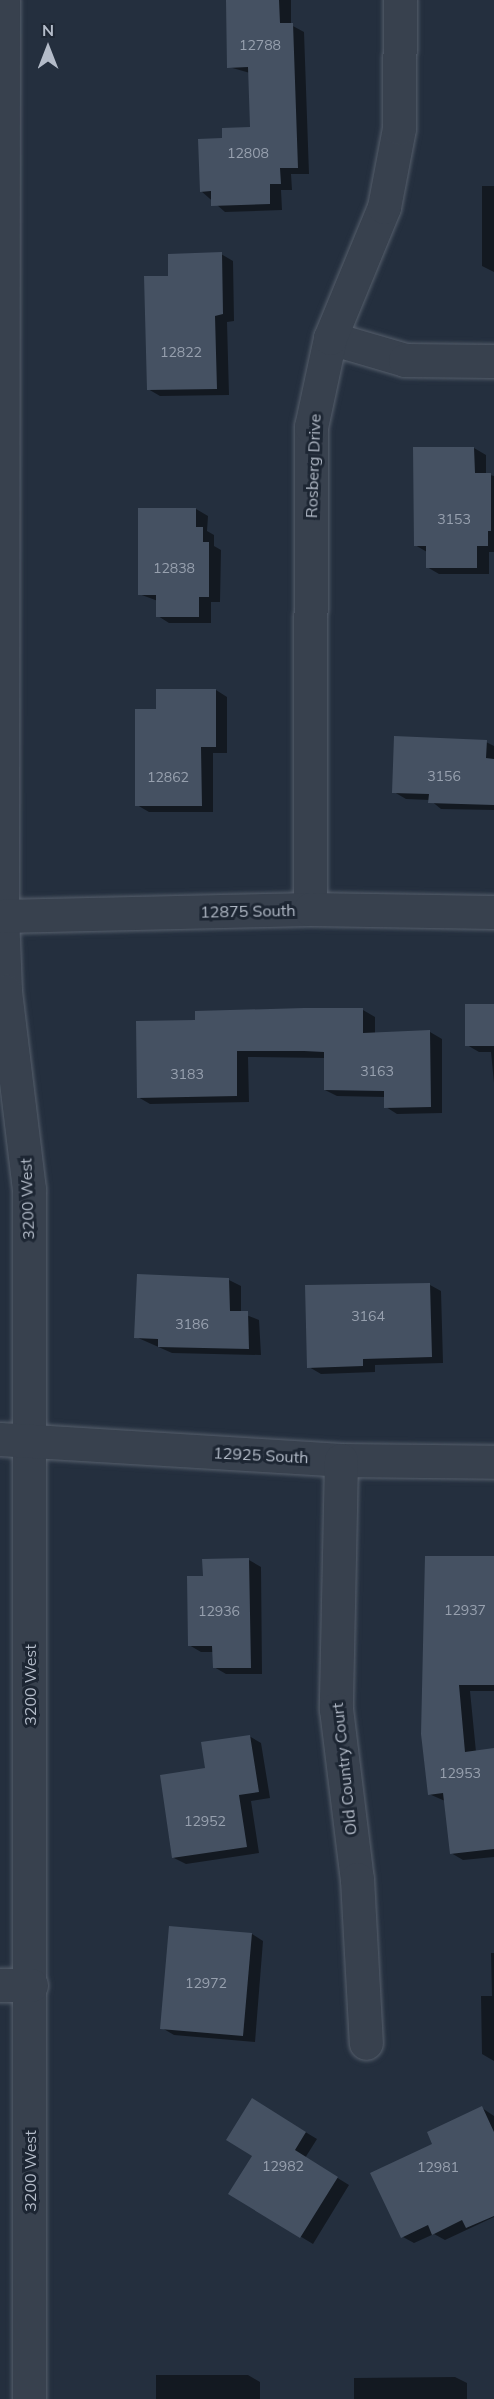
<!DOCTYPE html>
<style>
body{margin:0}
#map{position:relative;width:494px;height:2399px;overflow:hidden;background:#242f3e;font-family:Mulish,sans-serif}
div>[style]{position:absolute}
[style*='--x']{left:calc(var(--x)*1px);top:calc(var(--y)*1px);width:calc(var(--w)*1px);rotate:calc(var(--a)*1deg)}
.shadow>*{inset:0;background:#0007}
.building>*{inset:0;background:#455162}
.roads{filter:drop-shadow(0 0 2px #565f6c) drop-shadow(0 0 2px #565f6c)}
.minor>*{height:33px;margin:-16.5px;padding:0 16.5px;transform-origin:16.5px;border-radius:16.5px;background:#38414e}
span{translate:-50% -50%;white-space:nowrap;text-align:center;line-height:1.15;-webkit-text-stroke:6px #1d2633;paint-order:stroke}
.number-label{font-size:14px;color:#98a1af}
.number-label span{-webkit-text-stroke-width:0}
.street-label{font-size:16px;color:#b4bcc9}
.north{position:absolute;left:18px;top:18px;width:60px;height:60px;-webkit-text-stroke:4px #1d2633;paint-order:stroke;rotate:0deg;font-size:16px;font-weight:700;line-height:24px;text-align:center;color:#b4bcc9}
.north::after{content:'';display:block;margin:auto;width:21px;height:27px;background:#b4bcc9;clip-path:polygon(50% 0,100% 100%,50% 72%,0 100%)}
</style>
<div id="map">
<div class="shadow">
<div style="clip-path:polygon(227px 0,291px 0,291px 25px,304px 32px,309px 174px,291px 174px,292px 190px,281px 190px,282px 210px,225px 212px,201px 191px,224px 140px,251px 128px,250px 73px,229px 67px)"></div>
<div style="clip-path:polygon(482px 186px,494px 186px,494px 272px,482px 266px)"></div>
<div style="clip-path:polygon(221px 254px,233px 261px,234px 321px,227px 322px,229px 395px,160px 396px,148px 389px,170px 277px)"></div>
<div style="clip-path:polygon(474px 448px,486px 455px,486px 474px,494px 476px,494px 552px,489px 552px,489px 574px,439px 574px,427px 567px,427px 552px,415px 545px)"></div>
<div style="clip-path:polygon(196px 509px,208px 516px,207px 531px,214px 535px,214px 546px,221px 550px,220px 602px,211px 602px,211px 623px,169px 623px,158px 616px,158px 601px,139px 594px)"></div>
<div style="clip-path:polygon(216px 690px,227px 697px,227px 753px,213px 753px,213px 812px,149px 812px,137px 805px,157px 710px)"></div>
<div style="clip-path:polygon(486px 742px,494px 746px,494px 810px,441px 809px,430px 800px,406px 799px,394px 792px)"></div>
<div style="clip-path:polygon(494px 1005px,494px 1083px,491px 1052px,479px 1052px,467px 1045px)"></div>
<div style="clip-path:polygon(363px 1010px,375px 1017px,375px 1034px,430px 1032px,442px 1039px,442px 1113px,397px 1114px,386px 1107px,385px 1097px,337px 1096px,325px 1090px,326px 1058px,248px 1057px,249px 1102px,150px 1104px,138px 1097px,197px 1022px,197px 1013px)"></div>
<div style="clip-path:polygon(229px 1280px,241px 1286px,241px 1313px,259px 1320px,261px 1355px,172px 1353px,136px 1337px)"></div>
<div style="clip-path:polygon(430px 1285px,441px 1291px,443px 1363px,375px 1365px,375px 1372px,321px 1374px,309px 1367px)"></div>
<div style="clip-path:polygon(494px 1558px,494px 1691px,470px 1691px,476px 1752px,494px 1750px,494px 1857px,463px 1860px,451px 1853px,445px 1801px,429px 1794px,423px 1734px)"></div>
<div style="clip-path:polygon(249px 1560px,261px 1567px,262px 1674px,226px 1674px,214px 1667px,214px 1652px,201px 1652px,189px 1645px)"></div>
<div style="clip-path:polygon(249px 1736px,261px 1743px,270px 1798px,251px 1801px,259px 1853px,186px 1864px,174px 1858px,206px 1770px)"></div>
<div style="clip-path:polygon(252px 1934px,263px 1941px,255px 2042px,174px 2035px,162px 2028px)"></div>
<div style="clip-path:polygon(491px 1953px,494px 1953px,494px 2061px,482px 2054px,481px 1996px,492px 1996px)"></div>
<div style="clip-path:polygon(252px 2100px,317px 2139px,305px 2158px,349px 2185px,313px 2244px,230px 2194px,254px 2156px)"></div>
<div style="clip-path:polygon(482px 2108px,494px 2116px,494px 2217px,445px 2240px,434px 2234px,414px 2243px,403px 2237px,434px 2145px)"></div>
<div style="clip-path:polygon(156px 2375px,248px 2375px,260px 2382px,260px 2399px,156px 2399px)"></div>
<div style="clip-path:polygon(455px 2377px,467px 2383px,467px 2399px,354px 2399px,354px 2378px)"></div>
</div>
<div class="building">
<div style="clip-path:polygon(226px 0,279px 0,280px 23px,293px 23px,298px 168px,280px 168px,281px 184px,270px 184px,270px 204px,211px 206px,211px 191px,200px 192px,198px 139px,222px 138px,222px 128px,250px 127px,248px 67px,227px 68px)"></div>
<div style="clip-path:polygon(222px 252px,223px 314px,215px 316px,217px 389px,147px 390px,144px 276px,168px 276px,168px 254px)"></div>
<div style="clip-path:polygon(413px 447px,474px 447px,475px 473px,491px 473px,491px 531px,488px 531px,488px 546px,477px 546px,477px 568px,426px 568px,426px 546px,414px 546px)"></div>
<div style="clip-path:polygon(138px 508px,196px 508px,196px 527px,203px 527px,203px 542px,209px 542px,209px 597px,199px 597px,199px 617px,156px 617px,156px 595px,138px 595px)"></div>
<div style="clip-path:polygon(156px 689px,216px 689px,216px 747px,201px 747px,202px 806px,135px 806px,135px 709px,156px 709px)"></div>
<div style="clip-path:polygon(394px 736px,487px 740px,486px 758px,494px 759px,494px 805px,428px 803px,429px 794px,392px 793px)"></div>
<div style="clip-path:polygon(465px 1004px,494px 1004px,494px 1046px,465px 1046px)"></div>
<div style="clip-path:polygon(304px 1008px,363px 1008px,363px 1033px,430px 1030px,431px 1107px,384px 1108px,384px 1091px,324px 1090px,324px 1052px,304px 1051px,237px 1051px,237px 1096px,137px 1098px,136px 1021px,195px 1020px,195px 1011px)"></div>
<div style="clip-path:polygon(137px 1274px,229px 1278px,230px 1311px,248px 1311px,249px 1349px,158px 1347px,158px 1339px,134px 1338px)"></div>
<div style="clip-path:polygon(430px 1283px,432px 1357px,363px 1359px,363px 1366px,307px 1368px,305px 1285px)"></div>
<div style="clip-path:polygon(425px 1556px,494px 1556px,494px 1685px,459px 1685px,465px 1752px,494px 1748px,494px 1849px,450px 1854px,443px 1793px,428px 1795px,421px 1734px)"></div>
<div style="clip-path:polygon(249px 1558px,251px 1668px,213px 1668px,212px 1646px,188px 1646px,187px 1576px,203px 1576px,202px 1559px)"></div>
<div style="clip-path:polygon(250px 1735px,259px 1792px,239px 1795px,247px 1847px,172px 1858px,160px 1775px,205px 1768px,201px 1742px)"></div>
<div style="clip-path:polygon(169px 1926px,252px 1933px,243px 2036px,160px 2029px)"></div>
<div style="clip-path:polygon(252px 2098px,306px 2132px,295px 2150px,338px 2177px,300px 2238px,228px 2194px,252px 2156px,226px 2140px)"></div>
<div style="clip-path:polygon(482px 2106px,494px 2132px,494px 2216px,466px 2228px,462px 2220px,432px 2235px,428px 2225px,401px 2238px,370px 2173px,432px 2144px,427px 2132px)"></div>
</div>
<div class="roads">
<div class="minor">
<div style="--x:3;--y:0;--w:916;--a:90.06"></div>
<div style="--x:2;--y:916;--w:75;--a:87.7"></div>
<div style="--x:5;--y:991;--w:199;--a:83.1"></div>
<div style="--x:29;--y:1189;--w:1210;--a:90"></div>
<div style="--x:330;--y:338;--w:78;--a:16.3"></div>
<div style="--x:405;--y:360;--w:89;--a:0.6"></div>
<div style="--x:310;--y:909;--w:482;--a:-89.9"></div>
<div style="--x:311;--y:427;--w:91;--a:-77.9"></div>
<div style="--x:330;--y:338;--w:142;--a:-67.6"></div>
<div style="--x:384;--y:207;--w:80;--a:-79.2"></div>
<div style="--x:399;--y:128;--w:128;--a:-89.6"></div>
<div style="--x:2;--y:916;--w:308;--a:-1.3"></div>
<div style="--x:310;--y:909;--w:184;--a:0.9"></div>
<div style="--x:0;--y:1439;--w:342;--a:3.5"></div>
<div style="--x:341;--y:1460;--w:153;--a:0.7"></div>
<div style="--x:341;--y:1460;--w:249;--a:91.2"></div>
<div style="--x:336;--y:1709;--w:171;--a:83"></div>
<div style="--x:357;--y:1879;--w:164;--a:86.9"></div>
<div style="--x:0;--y:1985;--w:31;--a:0"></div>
</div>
</div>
<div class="number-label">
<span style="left:260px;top:45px">12788</span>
<span style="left:248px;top:153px">12808</span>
<span style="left:181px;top:352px">12822</span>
<span style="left:454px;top:519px">3153</span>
<span style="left:174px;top:568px">12838</span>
<span style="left:444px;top:776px">3156</span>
<span style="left:168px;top:777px">12862</span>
<span style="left:377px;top:1071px">3163</span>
<span style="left:187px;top:1074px">3183</span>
<span style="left:368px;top:1316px">3164</span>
<span style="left:192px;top:1324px">3186</span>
<span style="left:465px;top:1610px">12937</span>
<span style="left:219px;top:1611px">12936</span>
<span style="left:460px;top:1773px">12953</span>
<span style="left:205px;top:1821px">12952</span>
<span style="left:206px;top:1983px">12972</span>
<span style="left:283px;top:2166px">12982</span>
<span style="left:438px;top:2167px">12981</span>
</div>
<div class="street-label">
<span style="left:313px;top:466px;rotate:-88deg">Rosberg Drive</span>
<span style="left:248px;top:911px;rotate:-1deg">12875 South</span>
<span style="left:27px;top:1199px;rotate:-92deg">3200 West</span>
<span style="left:261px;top:1455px;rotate:3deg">12925 South</span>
<span style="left:30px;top:1685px;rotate:-90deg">3200 West</span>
<span style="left:344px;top:1769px;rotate:-96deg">Old Country Court</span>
<span style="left:30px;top:2171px;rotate:-90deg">3200 West</span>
</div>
<div class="north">N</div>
</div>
